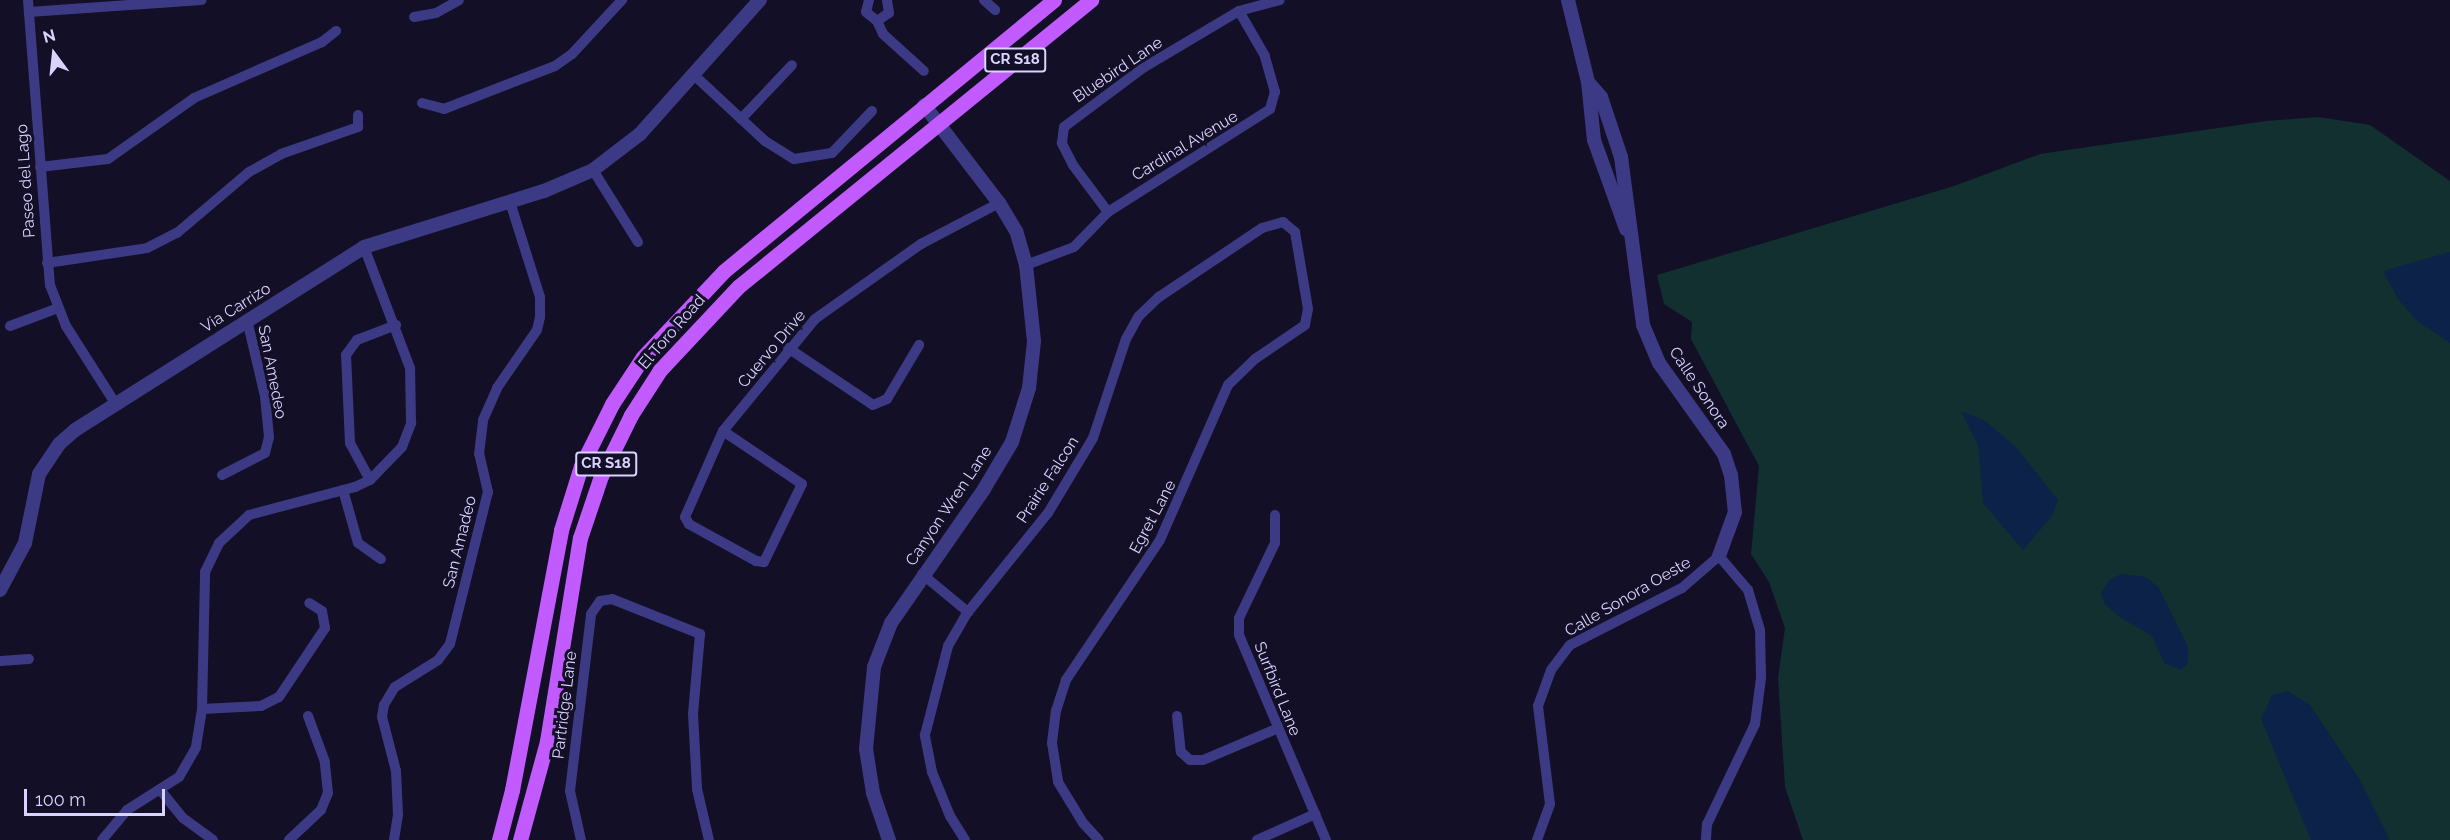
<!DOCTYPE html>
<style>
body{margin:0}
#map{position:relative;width:2450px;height:840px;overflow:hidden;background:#130f26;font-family:Raleway,sans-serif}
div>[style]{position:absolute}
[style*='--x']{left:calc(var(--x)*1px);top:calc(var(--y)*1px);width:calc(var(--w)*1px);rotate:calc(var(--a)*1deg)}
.green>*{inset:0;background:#12302f}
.water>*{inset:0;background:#0c2248}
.minor>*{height:10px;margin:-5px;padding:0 5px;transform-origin:5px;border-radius:5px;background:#3d3a85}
.tertiary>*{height:14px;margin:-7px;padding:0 7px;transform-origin:7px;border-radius:7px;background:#3d3a85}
.primary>*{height:15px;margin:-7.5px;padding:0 7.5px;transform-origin:7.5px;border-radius:7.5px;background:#c25bff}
span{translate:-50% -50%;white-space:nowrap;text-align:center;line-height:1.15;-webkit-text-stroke:6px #130f26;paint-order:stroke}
.shield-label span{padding:2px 4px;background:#130f26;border:2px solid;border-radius:4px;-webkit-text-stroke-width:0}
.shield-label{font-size:15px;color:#d9d4ff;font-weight:700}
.street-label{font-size:16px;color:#d9d4ff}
.north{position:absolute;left:24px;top:24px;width:60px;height:60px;-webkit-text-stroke:4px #130f26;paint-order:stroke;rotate:345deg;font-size:16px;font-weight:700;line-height:24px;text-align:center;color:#d9d4ff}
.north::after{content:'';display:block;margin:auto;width:21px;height:27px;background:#d9d4ff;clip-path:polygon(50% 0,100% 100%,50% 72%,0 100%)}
.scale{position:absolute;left:24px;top:789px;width:141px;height:27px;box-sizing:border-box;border:3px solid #d9d4ff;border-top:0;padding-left:8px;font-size:18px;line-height:21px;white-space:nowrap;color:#d9d4ff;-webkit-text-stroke:4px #130f26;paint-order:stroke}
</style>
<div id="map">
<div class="green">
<div style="clip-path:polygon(2318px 117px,2370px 125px,2450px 181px,2450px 840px,1803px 840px,1785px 787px,1778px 678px,1785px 628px,1769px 582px,1751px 554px,1759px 466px,1691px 339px,1692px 322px,1664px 304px,1657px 275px,1954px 186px,2040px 154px,2266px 121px)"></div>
</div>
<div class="water">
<div style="clip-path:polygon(2450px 252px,2450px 343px,2417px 321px,2398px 299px,2383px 271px)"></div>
<div style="clip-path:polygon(1961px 411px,1984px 420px,2016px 447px,2058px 500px,2052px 516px,2023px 550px,1983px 503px,1978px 445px)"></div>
<div style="clip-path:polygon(2121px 574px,2146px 577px,2159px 588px,2188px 647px,2188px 663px,2181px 670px,2164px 663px,2152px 636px,2118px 616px,2104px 603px,2101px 593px,2109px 580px)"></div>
<div style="clip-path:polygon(2288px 691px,2310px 705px,2360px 780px,2390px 840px,2311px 840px,2261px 719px,2272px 695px)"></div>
</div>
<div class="minor">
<div style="--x:28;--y:0;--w:286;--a:85.6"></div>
<div style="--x:50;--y:285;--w:44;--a:68.7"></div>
<div style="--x:66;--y:326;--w:91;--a:57.5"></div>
<div style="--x:869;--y:0;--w:12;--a:104"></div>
<div style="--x:866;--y:12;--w:14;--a:39"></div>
<div style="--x:877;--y:21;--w:14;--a:-34"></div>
<div style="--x:889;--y:13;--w:13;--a:-99"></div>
<div style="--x:984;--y:0;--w:15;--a:42"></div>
<div style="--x:29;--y:12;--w:173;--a:-4"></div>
<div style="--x:414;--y:17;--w:22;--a:-10"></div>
<div style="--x:436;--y:13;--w:26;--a:-29"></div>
<div style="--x:877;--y:21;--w:14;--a:65"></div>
<div style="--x:883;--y:34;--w:55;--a:42.1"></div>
<div style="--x:694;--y:75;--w:97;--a:42.9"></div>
<div style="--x:765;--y:141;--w:34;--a:32"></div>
<div style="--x:794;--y:159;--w:38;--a:-9"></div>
<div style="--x:832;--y:153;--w:58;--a:-46.4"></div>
<div style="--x:422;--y:103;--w:23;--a:15"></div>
<div style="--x:444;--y:109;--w:119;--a:-21.2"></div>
<div style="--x:555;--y:66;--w:21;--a:-35"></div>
<div style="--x:572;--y:54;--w:74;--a:-47.2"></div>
<div style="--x:741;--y:119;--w:74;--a:-46.6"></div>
<div style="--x:40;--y:167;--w:68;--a:-6.7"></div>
<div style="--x:108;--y:159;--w:105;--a:-35.3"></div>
<div style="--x:194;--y:98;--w:140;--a:-23.6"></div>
<div style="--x:322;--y:42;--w:18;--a:-38"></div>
<div style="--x:593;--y:170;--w:85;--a:58"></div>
<div style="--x:1108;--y:212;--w:59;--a:-126.7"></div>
<div style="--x:1073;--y:165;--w:25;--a:-117"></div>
<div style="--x:1062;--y:143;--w:16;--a:-83"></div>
<div style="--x:1064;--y:127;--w:99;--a:-36.8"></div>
<div style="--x:1143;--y:68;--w:112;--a:-30.7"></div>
<div style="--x:1239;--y:11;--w:42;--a:-15"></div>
<div style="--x:47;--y:263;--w:101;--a:-8.5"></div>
<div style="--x:147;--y:248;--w:34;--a:-27"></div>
<div style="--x:177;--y:233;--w:94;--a:-40.3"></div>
<div style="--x:249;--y:172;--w:37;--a:-29"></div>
<div style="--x:281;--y:154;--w:82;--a:-19.3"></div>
<div style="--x:358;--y:127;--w:12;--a:-90"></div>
<div style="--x:1026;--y:265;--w:51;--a:-20.6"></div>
<div style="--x:1074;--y:247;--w:49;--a:-45.8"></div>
<div style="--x:1108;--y:212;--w:192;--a:-32.4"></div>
<div style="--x:1270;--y:109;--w:18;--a:-74"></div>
<div style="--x:1275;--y:92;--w:37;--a:-106"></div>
<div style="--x:1265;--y:56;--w:52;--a:-120"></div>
<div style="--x:10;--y:326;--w:51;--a:-20.6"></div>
<div style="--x:788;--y:348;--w:102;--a:33.8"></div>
<div style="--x:873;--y:405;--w:15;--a:-23"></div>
<div style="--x:887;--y:399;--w:63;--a:-59.3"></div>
<div style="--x:723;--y:431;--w:95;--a:33.9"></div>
<div style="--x:802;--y:484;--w:87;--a:116"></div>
<div style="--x:764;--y:562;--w:8;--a:-173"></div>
<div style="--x:756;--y:561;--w:77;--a:-151.1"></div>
<div style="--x:689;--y:524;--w:8;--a:-120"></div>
<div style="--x:685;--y:517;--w:94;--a:-66.2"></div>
<div style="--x:723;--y:431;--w:145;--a:-50.6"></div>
<div style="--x:815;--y:319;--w:130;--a:-35.3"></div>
<div style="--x:921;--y:244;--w:88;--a:-27.7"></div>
<div style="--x:222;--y:475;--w:48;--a:-27.1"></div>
<div style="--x:265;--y:453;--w:16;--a:-76"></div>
<div style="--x:269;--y:437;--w:41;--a:-95.6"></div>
<div style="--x:265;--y:396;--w:78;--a:-103.3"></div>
<div style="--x:370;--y:480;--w:42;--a:-118.4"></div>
<div style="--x:350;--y:443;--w:88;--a:-92.6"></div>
<div style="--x:346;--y:355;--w:19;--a:-54"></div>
<div style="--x:357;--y:340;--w:42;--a:-21"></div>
<div style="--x:343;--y:490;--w:55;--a:74.2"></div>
<div style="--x:358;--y:543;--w:28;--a:35"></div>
<div style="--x:1275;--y:515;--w:28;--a:90"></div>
<div style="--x:1275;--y:543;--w:83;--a:115.6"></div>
<div style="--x:1239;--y:618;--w:17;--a:90"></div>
<div style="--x:1239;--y:635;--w:223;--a:67"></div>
<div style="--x:922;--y:574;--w:60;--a:39.6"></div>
<div style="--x:0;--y:661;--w:29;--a:-4"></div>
<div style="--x:202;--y:709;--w:59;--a:-2.9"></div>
<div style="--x:261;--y:706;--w:20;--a:-27"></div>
<div style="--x:279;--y:697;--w:83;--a:-56.3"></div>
<div style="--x:325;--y:628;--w:17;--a:-100"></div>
<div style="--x:322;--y:611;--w:15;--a:-148"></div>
<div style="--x:1177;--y:716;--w:36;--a:84"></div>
<div style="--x:1181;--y:752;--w:12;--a:42"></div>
<div style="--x:1190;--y:760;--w:13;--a:0"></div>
<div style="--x:1203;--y:760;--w:79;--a:-23"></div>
<div style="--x:161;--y:791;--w:35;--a:51"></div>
<div style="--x:183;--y:818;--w:37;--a:36"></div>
<div style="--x:102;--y:840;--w:39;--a:-50"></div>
<div style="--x:127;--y:810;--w:62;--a:-32.4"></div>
<div style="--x:179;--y:777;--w:34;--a:-60"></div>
<div style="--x:196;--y:747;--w:38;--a:-81"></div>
<div style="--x:202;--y:709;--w:137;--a:-88.7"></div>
<div style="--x:205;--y:572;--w:32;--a:-64"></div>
<div style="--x:219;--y:543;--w:41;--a:-43"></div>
<div style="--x:249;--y:515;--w:110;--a:-14.8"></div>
<div style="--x:355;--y:487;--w:17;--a:-25"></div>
<div style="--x:370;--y:480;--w:46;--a:-45.9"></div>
<div style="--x:402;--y:447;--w:26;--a:-69"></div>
<div style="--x:411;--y:423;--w:55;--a:-91"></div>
<div style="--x:410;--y:368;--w:129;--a:-110.8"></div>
<div style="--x:289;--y:840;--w:44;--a:-43.2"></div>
<div style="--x:321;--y:810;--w:18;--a:-68"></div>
<div style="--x:328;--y:793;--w:31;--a:-96"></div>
<div style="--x:325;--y:762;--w:49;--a:-110.3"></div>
<div style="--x:394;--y:840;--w:25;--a:-81"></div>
<div style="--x:398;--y:815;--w:44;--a:-92.6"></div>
<div style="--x:396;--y:771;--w:56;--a:-104.5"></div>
<div style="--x:382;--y:717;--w:12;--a:-81"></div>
<div style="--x:384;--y:705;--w:21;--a:-59"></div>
<div style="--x:395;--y:687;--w:51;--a:-32.1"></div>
<div style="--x:438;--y:660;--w:20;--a:-53"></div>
<div style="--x:450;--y:644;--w:157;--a:-76"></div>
<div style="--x:488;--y:492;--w:39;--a:-103"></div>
<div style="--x:479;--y:454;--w:34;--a:-83"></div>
<div style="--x:483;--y:420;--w:35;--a:-66"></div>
<div style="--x:497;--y:388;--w:70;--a:-55.4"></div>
<div style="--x:537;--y:330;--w:13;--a:-77"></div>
<div style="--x:540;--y:317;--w:20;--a:-90"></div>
<div style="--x:540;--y:297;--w:100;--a:-107.5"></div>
<div style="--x:581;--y:840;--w:50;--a:-102.7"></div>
<div style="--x:570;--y:791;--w:178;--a:-83.2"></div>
<div style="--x:591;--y:614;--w:16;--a:-55"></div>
<div style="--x:600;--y:601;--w:12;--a:-9"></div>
<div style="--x:612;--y:599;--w:95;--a:21.7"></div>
<div style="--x:700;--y:634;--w:80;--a:95"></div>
<div style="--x:693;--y:714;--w:75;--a:86.9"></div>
<div style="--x:697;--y:789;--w:52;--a:76.8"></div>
<div style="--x:965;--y:840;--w:28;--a:-122"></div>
<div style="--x:950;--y:816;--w:48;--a:-112.2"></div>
<div style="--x:932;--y:772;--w:38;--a:-101"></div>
<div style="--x:925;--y:735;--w:92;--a:-75.5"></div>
<div style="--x:948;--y:646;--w:39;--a:-60"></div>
<div style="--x:968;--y:612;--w:127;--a:-51.1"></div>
<div style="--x:1048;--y:513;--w:87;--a:-59"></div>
<div style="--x:1093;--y:438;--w:104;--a:-71.6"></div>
<div style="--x:1126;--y:339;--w:26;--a:-61"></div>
<div style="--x:1139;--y:316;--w:28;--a:-44"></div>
<div style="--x:1159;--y:297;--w:124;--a:-33.8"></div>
<div style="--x:1262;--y:228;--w:22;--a:-16"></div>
<div style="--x:1283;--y:222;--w:16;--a:40"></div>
<div style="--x:1295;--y:232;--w:78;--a:80.4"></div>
<div style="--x:1308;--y:309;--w:16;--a:101"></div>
<div style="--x:1305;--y:325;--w:60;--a:145.8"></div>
<div style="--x:1255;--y:359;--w:37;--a:136"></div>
<div style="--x:1228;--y:385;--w:169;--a:113.7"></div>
<div style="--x:1160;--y:540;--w:169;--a:123.9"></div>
<div style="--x:1066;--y:680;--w:32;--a:108"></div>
<div style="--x:1056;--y:710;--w:33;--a:97"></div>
<div style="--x:1052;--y:743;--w:39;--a:81"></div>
<div style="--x:1058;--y:782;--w:48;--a:58.6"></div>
<div style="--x:1083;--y:823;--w:23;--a:47"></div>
<div style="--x:1257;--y:840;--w:64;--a:-24.1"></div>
<div style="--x:1537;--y:840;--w:38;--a:-70"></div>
<div style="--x:1550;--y:804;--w:99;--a:-97"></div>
<div style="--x:1538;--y:706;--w:38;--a:-70"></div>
<div style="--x:1551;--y:670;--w:31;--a:-53"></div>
<div style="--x:1570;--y:645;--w:126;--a:-27"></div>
<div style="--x:1682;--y:588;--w:49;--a:-40.9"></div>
<div style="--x:1719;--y:556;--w:45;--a:49.5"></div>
<div style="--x:1748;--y:590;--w:42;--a:73.3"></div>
<div style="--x:1760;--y:630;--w:48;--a:88.8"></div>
<div style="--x:1761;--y:678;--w:46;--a:97.4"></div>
<div style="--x:1755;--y:724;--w:111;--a:115.6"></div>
<div style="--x:1707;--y:824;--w:16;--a:94"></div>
</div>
<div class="tertiary">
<div style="--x:1568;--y:0;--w:84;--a:76.3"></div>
<div style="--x:1588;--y:82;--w:58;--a:84.1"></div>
<div style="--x:1594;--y:140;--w:95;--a:70.2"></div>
<div style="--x:1588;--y:82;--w:20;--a:49"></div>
<div style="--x:1601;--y:97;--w:63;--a:71.6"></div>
<div style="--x:1621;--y:157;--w:169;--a:82.5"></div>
<div style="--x:1643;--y:325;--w:41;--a:67.2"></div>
<div style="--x:1659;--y:363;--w:112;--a:54.5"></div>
<div style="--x:1724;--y:454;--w:22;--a:72"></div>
<div style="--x:1731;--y:475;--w:37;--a:84"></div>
<div style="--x:1735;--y:512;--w:47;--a:110"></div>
<div style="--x:0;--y:590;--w:53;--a:-62"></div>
<div style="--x:25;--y:543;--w:70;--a:-78.5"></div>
<div style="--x:39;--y:474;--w:36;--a:-56"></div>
<div style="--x:59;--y:444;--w:21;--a:-41"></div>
<div style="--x:75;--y:430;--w:342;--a:-32.3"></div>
<div style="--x:364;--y:247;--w:189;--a:-17.3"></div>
<div style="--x:544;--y:191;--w:53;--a:-23.2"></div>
<div style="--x:593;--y:170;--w:59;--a:-37.5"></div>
<div style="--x:640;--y:134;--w:180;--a:-48.2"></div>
<div style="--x:889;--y:840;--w:50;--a:-108.8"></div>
<div style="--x:873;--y:793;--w:45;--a:-99"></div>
<div style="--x:866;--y:749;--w:82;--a:-84.4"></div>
<div style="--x:874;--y:667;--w:47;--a:-68.9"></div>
<div style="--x:891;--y:623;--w:163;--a:-55.2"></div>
<div style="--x:984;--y:489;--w:55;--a:-59.2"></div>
<div style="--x:1012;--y:442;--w:57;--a:-72.5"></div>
<div style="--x:1029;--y:388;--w:47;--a:-83.9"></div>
<div style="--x:1034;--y:341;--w:76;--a:-96"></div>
<div style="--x:1026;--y:265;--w:35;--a:-106"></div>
<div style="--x:1016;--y:231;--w:33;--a:-121"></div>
<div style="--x:999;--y:203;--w:123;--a:-127.4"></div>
</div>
<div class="primary">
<div style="--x:499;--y:840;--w:52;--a:-75.4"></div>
<div style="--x:512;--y:790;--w:265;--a:-79.3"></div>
<div style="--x:561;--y:530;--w:67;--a:-72.6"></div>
<div style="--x:581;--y:466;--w:69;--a:-63.4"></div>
<div style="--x:612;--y:404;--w:56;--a:-56.6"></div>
<div style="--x:643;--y:357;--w:118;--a:-46.7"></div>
<div style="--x:724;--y:271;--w:427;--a:-39.4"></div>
<div style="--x:520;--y:840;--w:103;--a:-74.7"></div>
<div style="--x:547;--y:741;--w:206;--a:-80.8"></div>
<div style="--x:580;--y:538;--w:65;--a:-71.3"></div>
<div style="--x:601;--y:476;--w:68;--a:-63.8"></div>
<div style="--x:631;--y:415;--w:54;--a:-57.2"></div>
<div style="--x:660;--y:370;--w:115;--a:-46.8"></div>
<div style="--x:739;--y:286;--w:454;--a:-39.1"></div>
</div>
<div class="shield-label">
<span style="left:1015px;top:60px">CR S18</span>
<span style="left:606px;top:464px">CR S18</span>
</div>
<div class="street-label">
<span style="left:1118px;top:70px;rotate:-34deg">Bluebird Lane</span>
<span style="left:1185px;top:146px;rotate:-31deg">Cardinal Avenue</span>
<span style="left:26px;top:181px;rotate:-94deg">Paseo del Lago</span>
<span style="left:236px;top:308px;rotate:-32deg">Via Carrizo</span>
<span style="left:672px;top:332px;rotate:-49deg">El Toro Road</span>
<span style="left:772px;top:349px;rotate:-50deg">Cuervo Drive</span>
<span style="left:272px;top:372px;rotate:79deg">San Amedeo</span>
<span style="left:1699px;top:388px;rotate:56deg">Calle Sonora</span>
<span style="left:1048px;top:480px;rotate:-57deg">Prairie Falcon</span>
<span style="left:949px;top:506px;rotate:-56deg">Canyon Wren Lane</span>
<span style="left:1153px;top:517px;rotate:-62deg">Egret Lane</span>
<span style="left:460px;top:542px;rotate:-76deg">San Amadeo</span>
<span style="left:1628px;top:597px;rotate:-30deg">Calle Sonora Oeste</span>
<span style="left:1277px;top:689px;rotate:68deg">Surfbird Lane</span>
<span style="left:565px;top:705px;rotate:-83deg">Partridge Lane</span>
</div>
<div class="north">N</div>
<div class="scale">100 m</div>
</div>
